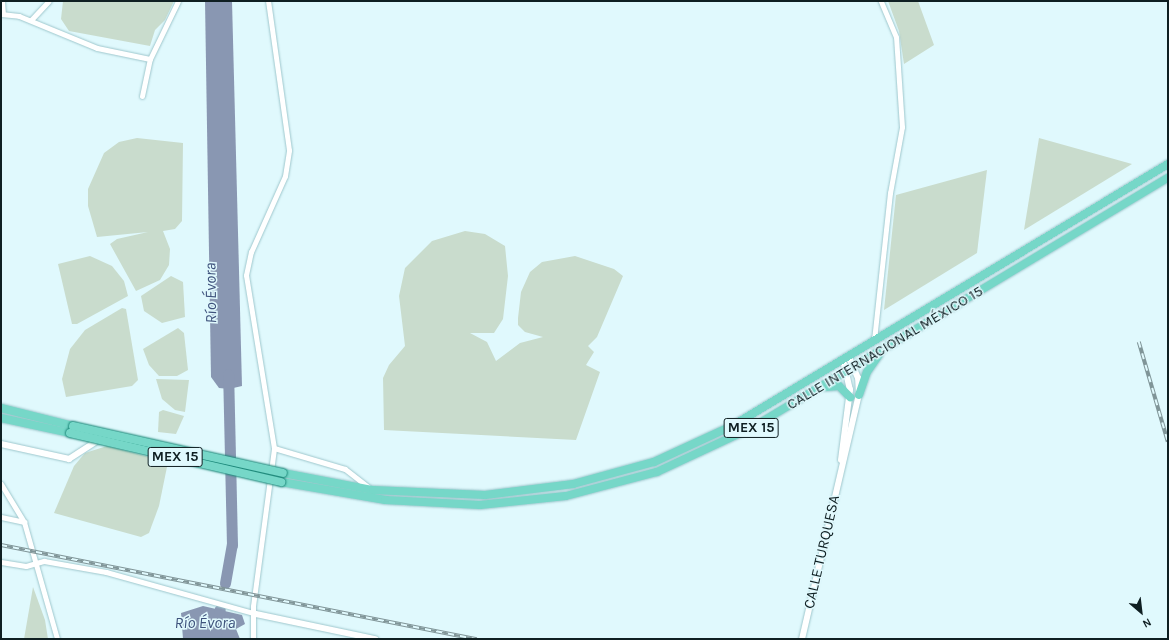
<!DOCTYPE html>
<meta charset="utf-8">
<style>
body{margin:0}
#map{position:relative;width:1169px;height:640px;overflow:hidden;background:#e0f9fd;font-family:Karla,sans-serif}
div>[style]{position:absolute}
[style*='--x']{left:calc(var(--x)*1px);top:calc(var(--y)*1px);width:calc(var(--w)*1px);rotate:calc(var(--a)*1deg)}
.green>*{inset:0;background:#c9dccd}
.water>*{inset:0;background:#8997b2}
.river>*{height:11px;margin:-5.5px;padding:0 5.5px;transform-origin:5.5px;border-radius:5.5px;background:#8997b2}
.roads{filter:drop-shadow(0 0 1px #9ec7cd) drop-shadow(0 0 1px #9ec7cd)}
.minor>*{height:5px;margin:-2.5px;padding:0 2.5px;transform-origin:2.5px;border-radius:2.5px;background:#fff}
.tertiary>*{height:6px;margin:-3px;padding:0 3px;transform-origin:3px;border-radius:3px;background:#fff}
.primary>*{height:8px;margin:-4px;padding:0 4px;transform-origin:4px;border-radius:4px;background:#76d7c8}
.rail>*{height:3.5px;margin-top:-1.75px;transform-origin:0;background:repeating-linear-gradient(90deg,#e0f9fd 0 6px,#809598 0 12px);box-sizing:border-box;border-block:1px solid #809598}
.bridges{filter:drop-shadow(0 0 1px #178576) drop-shadow(0 0 1px #178576)}
.primary-bridge>*{height:8px;margin:-4px;padding:0 4px;transform-origin:4px;border-radius:4px;background:#76d7c8}
span{translate:-50% -50%;white-space:nowrap;text-align:center;line-height:1.15;-webkit-text-stroke:3px #e0f9fd;paint-order:stroke}
.shield-label span{padding:1px 3px;background:#e0f9fd;border:1px solid;border-radius:3px;-webkit-text-stroke-width:0}
.shield-label{font-size:14px;color:#0f1f22;font-weight:700}
.street-label{font-size:15px;color:#0f1f22}
.water-label{font-size:16px;color:#3e527c;font-style:italic}
.frame{position:absolute;inset:0;border:2px solid #0f1f22;pointer-events:none}
.north{position:absolute;left:1121px;top:592px;width:40px;height:40px;-webkit-text-stroke:3px #e0f9fd;paint-order:stroke;rotate:152deg;font-size:11px;font-weight:700;line-height:16px;text-align:center;color:#0f1f22}
.north::after{content:'';display:block;margin:auto;width:14px;height:18px;background:#0f1f22;clip-path:polygon(50% 0,100% 100%,50% 72%,0 100%)}
</style>
<div id="map">
<div class="green">
<div style="clip-path:polygon(63px 1px,174px 1px,165px 20px,155px 30px,150px 46px,69px 31px,61px 19px)"></div>
<div style="clip-path:polygon(888px 1px,918px 1px,934px 45px,904px 64px,899px 31px)"></div>
<div style="clip-path:polygon(137px 138px,183px 143px,182px 221px,175px 229px,163px 231px,170px 249px,169px 265px,160px 280px,136px 291px,110px 244px,117px 239px,148px 232px,97px 237px,88px 206px,88px 189px,104px 153px,119px 142px)"></div>
<div style="clip-path:polygon(1039px 138px,1132px 164px,1024px 230px)"></div>
<div style="clip-path:polygon(987px 170px,977px 253px,884px 310px,896px 195px)"></div>
<div style="clip-path:polygon(465px 231px,485px 234px,505px 246px,508px 276px,503px 319px,494px 333px,470px 333px,487px 342px,496px 361px,520px 343px,543px 337px,525px 332px,518px 325px,518px 318px,521px 292px,530px 272px,542px 262px,575px 256px,614px 269px,623px 276px,597px 337px,588px 346px,594px 352px,586px 365px,600px 372px,576px 440px,384px 430px,383px 378px,389px 365px,405px 346px,399px 296px,405px 268px,432px 241px)"></div>
<div style="clip-path:polygon(90px 256px,112px 266px,124px 281px,128px 296px,77px 324px,72px 324px,58px 264px)"></div>
<div style="clip-path:polygon(171px 276px,183px 282px,185px 317px,162px 323px,144px 311px,141px 296px)"></div>
<div style="clip-path:polygon(122px 308px,126px 309px,138px 380px,132px 386px,66px 397px,62px 379px,70px 349px,85px 330px)"></div>
<div style="clip-path:polygon(178px 328px,184px 333px,188px 370px,177px 376px,159px 376px,149px 365px,143px 349px)"></div>
<div style="clip-path:polygon(156px 379px,189px 380px,185px 412px,175px 410px,162px 399px)"></div>
<div style="clip-path:polygon(163px 410px,184px 416px,176px 434px,158px 432px,159px 412px)"></div>
<div style="clip-path:polygon(107px 446px,168px 462px,159px 506px,149px 533px,141px 537px,54px 513px,74px 466px,85px 453px)"></div>
<div style="clip-path:polygon(33px 587px,45px 620px,48px 639px,24px 639px)"></div>
</div>
<div class="water">
<div style="clip-path:polygon(205px 1px,232px 1px,242px 386px,229px 389px,219px 388px,211px 377px)"></div>
<div style="clip-path:polygon(203px 606px,242px 615px,245px 624px,236px 629px,240px 639px,183px 639px,181px 613px)"></div>
</div>
<div class="river">
<div style="--x:225;--y:583;--w:39;--a:-80"></div>
<div style="--x:232;--y:545;--w:171;--a:-91.3"></div>
<div style="--x:215;--y:639;--w:30;--a:-81"></div>
</div>
<div class="roads">
<div class="minor">
<div style="--x:2;--y:1;--w:13;--a:86"></div>
<div style="--x:1;--y:14;--w:18;--a:6"></div>
<div style="--x:19;--y:16;--w:84;--a:22.3"></div>
<div style="--x:97;--y:48;--w:54;--a:11.7"></div>
<div style="--x:31;--y:20;--w:26;--a:-47"></div>
<div style="--x:142;--y:96;--w:38;--a:-78"></div>
<div style="--x:150;--y:59;--w:64;--a:-64.2"></div>
<div style="--x:874;--y:340;--w:148;--a:-83.8"></div>
<div style="--x:890;--y:193;--w:67;--a:-79.7"></div>
<div style="--x:902;--y:127;--w:90;--a:-93.8"></div>
<div style="--x:896;--y:37;--w:39;--a:-113"></div>
<div style="--x:274;--y:448;--w:74;--a:16.5"></div>
<div style="--x:345;--y:469;--w:33;--a:38"></div>
<div style="--x:1;--y:484;--w:44;--a:58.8"></div>
<div style="--x:24;--y:522;--w:122;--a:74.2"></div>
<div style="--x:1;--y:517;--w:24;--a:12"></div>
<div style="--x:1;--y:562;--w:25;--a:9"></div>
<div style="--x:26;--y:566;--w:19;--a:-16"></div>
<div style="--x:44;--y:561;--w:63;--a:10.1"></div>
<div style="--x:106;--y:572;--w:156;--a:15.6"></div>
<div style="--x:253;--y:639;--w:33;--a:-90"></div>
<div style="--x:253;--y:606;--w:159;--a:-82.4"></div>
<div style="--x:274;--y:448;--w:175;--a:-99.2"></div>
<div style="--x:246;--y:275;--w:24;--a:-78"></div>
<div style="--x:251;--y:252;--w:83;--a:-65.9"></div>
<div style="--x:285;--y:176;--w:26;--a:-81"></div>
<div style="--x:289;--y:150;--w:150;--a:-98"></div>
</div>
<div class="tertiary">
<div style="--x:1;--y:444;--w:70;--a:12.4"></div>
<div style="--x:69;--y:459;--w:35;--a:-33"></div>
<div style="--x:841;--y:460;--w:71;--a:-82.7"></div>
<div style="--x:850;--y:390;--w:32;--a:-103"></div>
<div style="--x:256;--y:614;--w:122;--a:11.9"></div>
<div style="--x:802;--y:639;--w:251;--a:-76.9"></div>
<div style="--x:859;--y:395;--w:17;--a:-93"></div>
<div style="--x:858;--y:378;--w:24;--a:-114"></div>
</div>
<div class="primary">
<div style="--x:825;--y:387;--w:14;--a:-4"></div>
<div style="--x:839;--y:386;--w:16;--a:45"></div>
<div style="--x:859;--y:395;--w:24;--a:-71"></div>
<div style="--x:867;--y:372;--w:21;--a:-55"></div>
<div style="--x:1;--y:408;--w:74;--a:14"></div>
<div style="--x:1;--y:418;--w:71;--a:12.3"></div>
<div style="--x:283;--y:473;--w:92;--a:10.7"></div>
<div style="--x:373;--y:490;--w:112;--a:2.6"></div>
<div style="--x:485;--y:495;--w:89;--a:-7.1"></div>
<div style="--x:573;--y:484;--w:84;--a:-15.2"></div>
<div style="--x:654;--y:462;--w:86;--a:-24.8"></div>
<div style="--x:732;--y:426;--w:509;--a:-31"></div>
<div style="--x:281;--y:482;--w:106;--a:9.8"></div>
<div style="--x:385;--y:500;--w:95;--a:3"></div>
<div style="--x:480;--y:505;--w:86;--a:-6"></div>
<div style="--x:566;--y:496;--w:94;--a:-14.8"></div>
<div style="--x:657;--y:472;--w:106;--a:-25.1"></div>
<div style="--x:753;--y:427;--w:484;--a:-31"></div>
</div>
</div>
<div class="rail">
<div style="--x:1139;--y:342;--w:104;--a:73.8"></div>
<div style="--x:1;--y:545;--w:485;--a:11.2"></div>
</div>
<div class="bridges">
<div class="primary-bridge">
<div style="--x:73;--y:426;--w:215;--a:12.6"></div>
<div style="--x:70;--y:433;--w:217;--a:13.1"></div>
</div>
</div>
<div class="shield-label">
<span style="left:751px;top:428px">MEX 15</span>
<span style="left:175px;top:457px">MEX 15</span>
</div>
<div class="street-label">
<span style="left:885px;top:348px;rotate:-31deg">CALLE INTERNACIONAL MÉXICO 15</span>
<span style="left:822px;top:552px;rotate:-77deg">CALLE TURQUESA</span>
</div>
<div class="water-label">
<span style="left:211px;top:293px;rotate:-91deg">Río Évora</span>
<span style="left:205px;top:623px">Río Évora</span>
</div>
<div class="frame"></div>
<div class="north">N</div>
</div>
